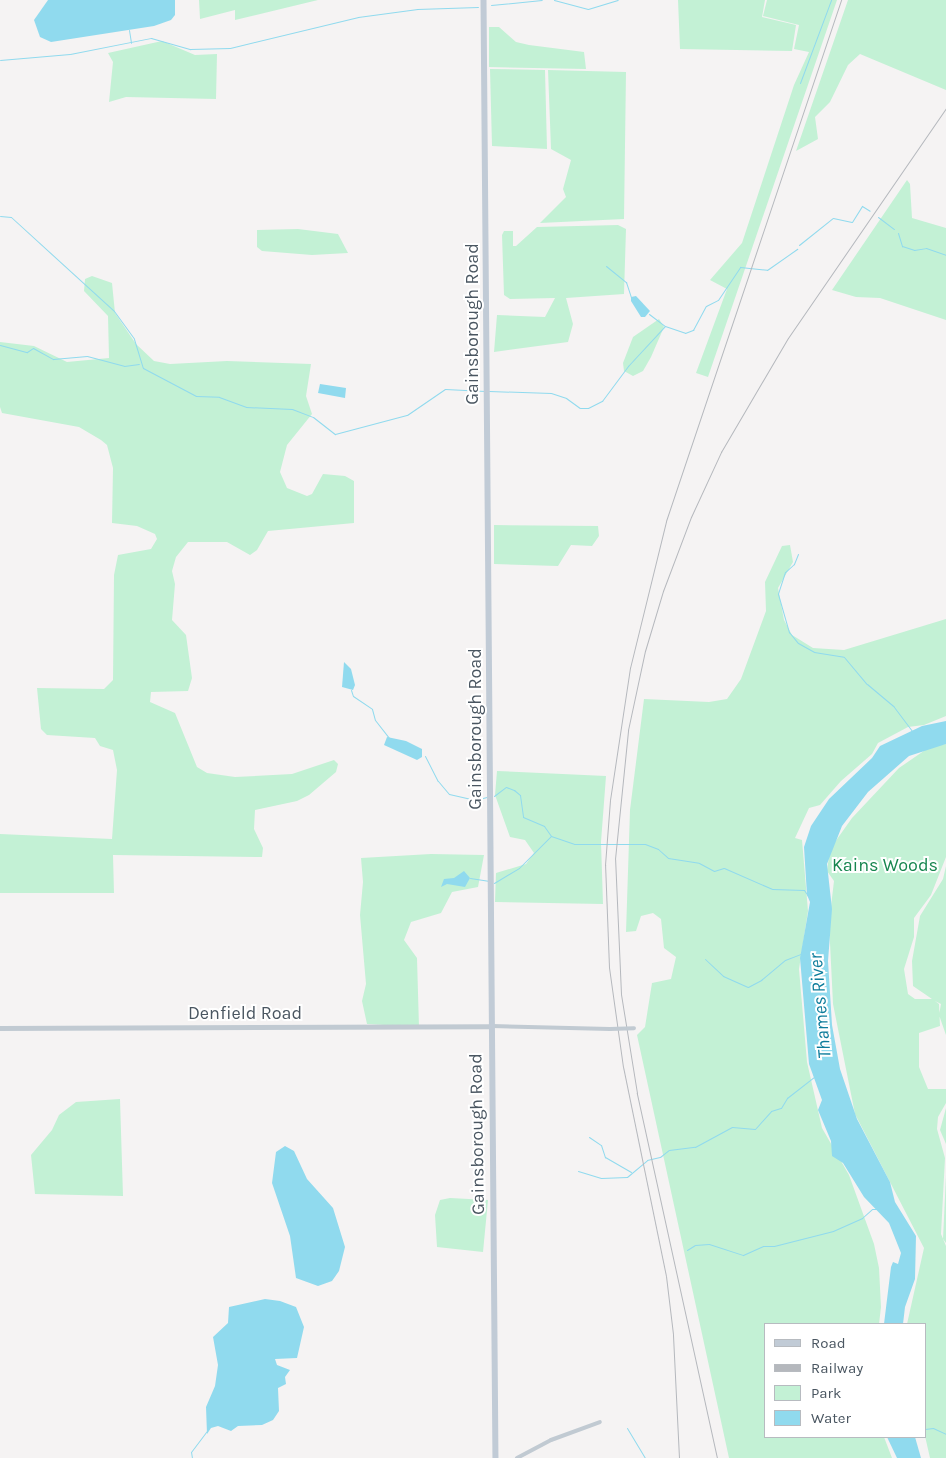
<!DOCTYPE html>
<style>
body{margin:0}
#map{position:relative;width:946px;height:1458px;overflow:hidden;background:#f5f3f3;font-family:Karla,sans-serif}
div>[style]{position:absolute}
[style*='--x']{left:calc(var(--x)*1px);top:calc(var(--y)*1px);width:calc(var(--w)*1px);rotate:calc(var(--a)*1deg)}
.green>*{inset:0;background:#c3f1d5}
.water>*{inset:0;background:#90daee}
.stream>*{height:1px;margin:-0.5px;padding:0 0.5px;transform-origin:0.5px;border-radius:0.5px;background:#90daee}
.minor>*{height:4px;margin:-2px;padding:0 2px;transform-origin:2px;border-radius:2px;background:#c1cad2}
.tertiary>*{height:5px;margin:-2.5px;padding:0 2.5px;transform-origin:2.5px;border-radius:2.5px;background:#c1cad2}
.secondary>*{height:5.5px;margin:-2.75px;padding:0 2.75px;transform-origin:2.75px;border-radius:2.75px;background:#c1cbd6}
.rail>*{height:1px;margin:-0.5px;padding:0 0.5px;transform-origin:0.5px;border-radius:0.5px;background:#b5b8bd}
.minor-bridge>*{height:4px;margin:-2px;padding:0 2px;transform-origin:2px;border-radius:2px;background:#c1cad2}
span{translate:-50% -50%;white-space:nowrap;text-align:center;line-height:1.15;-webkit-text-stroke:4px #fff;paint-order:stroke}
.street-label{font-size:18px;color:#4a5661}
.park-label{font-size:18px;color:#17864f}
.water-label{font-size:19px;color:#0c7c9b;font-style:italic}
.legend{position:absolute;left:764px;top:1323px;width:162px;height:115px;box-sizing:border-box;background:#fff;border:1px solid #b7bbc0;margin:0;padding:6px 9px;list-style:none;font-size:15px;color:#4a5661}
.legend li{display:flex;align-items:center;gap:10px;height:25px}
.legend b{width:25px;border:1px solid #b7bbc0}
</style>
<div id="map">
<div class="green">
<div style="clip-path:polygon(199px 0,318px 0,235px 20px,235px 10px,200px 19px)"></div>
<div style="clip-path:polygon(678px 0,765px 0,762px 17px,796px 25px,792px 51px,680px 49px)"></div>
<div style="clip-path:polygon(767px 0,837px 0,708px 377px,696px 373px,727px 289px,710px 280px,742px 243px,794px 85px,809px 52px,794px 49px,799px 25px,763px 16px)"></div>
<div style="clip-path:polygon(848px 0,946px 0,946px 90px,860px 54px,848px 65px,830px 102px,815px 117px,818px 139px,796px 151px)"></div>
<div style="clip-path:polygon(489px 27px,499px 27px,516px 42px,529px 45px,584px 52px,586px 69px,489px 67px)"></div>
<div style="clip-path:polygon(162px 41px,195px 55px,217px 54px,216px 99px,126px 97px,109px 102px,113px 62px,108px 53px)"></div>
<div style="clip-path:polygon(490px 69px,545px 70px,547px 149px,492px 146px)"></div>
<div style="clip-path:polygon(548px 70px,626px 72px,624px 219px,540px 223px,566px 197px,563px 189px,571px 160px,551px 149px)"></div>
<div style="clip-path:polygon(907px 180px,910px 184px,912px 218px,946px 228px,946px 320px,880px 298px,856px 297px,832px 290px)"></div>
<div style="clip-path:polygon(618px 225px,626px 229px,624px 294px,566px 298px,573px 324px,568px 342px,494px 352px,497px 315px,545px 317px,555px 298px,510px 299px,504px 295px,502px 235px,504px 231px,513px 231px,513px 246px,516px 246px,537px 227px)"></div>
<div style="clip-path:polygon(298px 229px,338px 234px,348px 253px,312px 255px,262px 251px,257px 247px,257px 230px)"></div>
<div style="clip-path:polygon(92px 276px,112px 283px,115px 313px,136px 344px,154px 361px,170px 364px,227px 361px,311px 364px,306px 396px,312px 414px,287px 445px,280px 472px,287px 488px,307px 496px,312px 494px,323px 474px,345px 476px,354px 481px,354px 523px,268px 531px,257px 550px,250px 555px,227px 542px,188px 542px,176px 557px,172px 571px,175px 584px,172px 620px,186px 635px,192px 678px,188px 691px,151px 692px,150px 702px,175px 713px,197px 767px,207px 773px,235px 777px,292px 774px,334px 760px,338px 764px,336px 772px,309px 795px,297px 801px,255px 810px,254px 829px,263px 848px,262px 857px,113px 855px,114px 893px,0 893px,0 834px,112px 839px,117px 770px,113px 750px,100px 746px,95px 738px,47px 735px,41px 729px,37px 688px,104px 689px,113px 680px,114px 575px,118px 555px,151px 549px,157px 539px,155px 534px,137px 526px,112px 523px,113px 468px,107px 445px,101px 440px,79px 427px,2px 413px,0 407px,0 342px,34px 346px,67px 362px,109px 358px,108px 316px,84px 291px,85px 279px)"></div>
<div style="clip-path:polygon(659px 319px,664px 327px,651px 357px,643px 371px,633px 376px,624px 371px,623px 363px,633px 337px)"></div>
<div style="clip-path:polygon(494px 525px,598px 526px,599px 536px,592px 546px,571px 545px,558px 566px,494px 564px)"></div>
<div style="clip-path:polygon(790px 545px,793px 562px,778px 588px,784px 620px,792px 635px,813px 648px,844px 650px,946px 619px,946px 716px,924px 725px,908px 727px,878px 743px,872px 754px,841px 781px,820px 805px,809px 808px,795px 838px,802px 840px,808px 911px,799px 969px,807px 1062px,822px 1128px,849px 1175px,874px 1244px,879px 1268px,881px 1307px,879px 1324px,765px 1324px,765px 1437px,884px 1437px,892px 1458px,729px 1458px,637px 1035px,645px 1027px,652px 983px,671px 979px,676px 957px,664px 948px,661px 919px,653px 913px,641px 916px,636px 931px,626px 932px,630px 810px,644px 699px,709px 702px,727px 699px,741px 679px,766px 611px,765px 582px,782px 546px)"></div>
<div style="clip-path:polygon(946px 744px,946px 857px,931px 895px,914px 918px,914px 937px,904px 969px,908px 994px,915px 999px,932px 999px,913px 986px,912px 961px,920px 916px,943px 879px,946px 866px,946px 1035px,939px 1015px,941px 1004px,935px 1001px,939px 1004px,940px 1026px,919px 1033px,919px 1067px,928px 1089px,946px 1089px,946px 1103px,938px 1117px,937px 1129px,945px 1158px,941px 1234px,946px 1246px,946px 1458px,930px 1458px,925px 1436px,925px 1324px,907px 1324px,924px 1248px,855px 1114px,833px 1004px,829px 923px,834px 881px,827px 871px,830px 849px,852px 818px,899px 768px,931px 746px)"></div>
<div style="clip-path:polygon(497px 771px,606px 776px,601px 842px,603px 904px,495px 902px,496px 873px,526px 864px,534px 853px,525px 840px,510px 837px,495px 795px)"></div>
<div style="clip-path:polygon(431px 854px,484px 855px,478px 887px,452px 892px,441px 913px,411px 922px,404px 940px,417px 958px,419px 1027px,367px 1024px,362px 1001px,366px 984px,360px 915px,363px 882px,361px 858px)"></div>
<div style="clip-path:polygon(120px 1099px,123px 1196px,35px 1194px,31px 1155px,52px 1130px,59px 1115px,76px 1102px)"></div>
<div style="clip-path:polygon(946px 1108px,946px 1144px,940px 1130px)"></div>
<div style="clip-path:polygon(946px 1175px,946px 1243px,943px 1239px)"></div>
<div style="clip-path:polygon(450px 1198px,488px 1200px,483px 1252px,437px 1247px,435px 1215px,440px 1200px)"></div>
</div>
<div class="water">
<div style="clip-path:polygon(48px 0,175px 0,175px 15px,171px 20px,154px 26px,51px 42px,40px 37px,34px 20px)"></div>
<div style="clip-path:polygon(636px 296px,650px 311px,645px 317px,641px 317px,631px 301px,631px 297px)"></div>
<div style="clip-path:polygon(320px 384px,346px 388px,345px 398px,318px 393px)"></div>
<div style="clip-path:polygon(344px 662px,351px 669px,355px 685px,353px 690px,342px 687px)"></div>
<div style="clip-path:polygon(946px 721px,946px 744px,909px 756px,868px 792px,842px 826px,827px 864px,832px 909px,828px 961px,832px 1025px,840px 1069px,857px 1119px,890px 1182px,895px 1202px,916px 1236px,915px 1279px,905px 1307px,903px 1324px,884px 1324px,891px 1267px,893px 1262px,898px 1264px,901px 1253px,889px 1223px,864px 1197px,843px 1163px,832px 1156px,831px 1141px,818px 1110px,822px 1100px,809px 1064px,800px 958px,810px 902px,807px 895px,804px 847px,811px 826px,829px 799px,872px 758px,880px 746px,922px 726px)"></div>
<div style="clip-path:polygon(387px 737px,406px 741px,422px 749px,422px 757px,417px 760px,384px 745px)"></div>
<div style="clip-path:polygon(464px 871px,470px 878px,465px 887px,447px 884px,441px 887px,444px 879px,454px 878px)"></div>
<div style="clip-path:polygon(285px 1146px,294px 1151px,307px 1179px,333px 1208px,345px 1247px,339px 1271px,332px 1281px,318px 1286px,296px 1278px,290px 1236px,272px 1183px,276px 1152px)"></div>
<div style="clip-path:polygon(265px 1299px,280px 1301px,296px 1307px,304px 1327px,297px 1358px,275px 1359px,277px 1365px,290px 1370px,285px 1377px,286px 1384px,278px 1388px,279px 1411px,273px 1420px,262px 1425px,238px 1426px,231px 1431px,218px 1426px,211px 1428px,207px 1434px,206px 1407px,215px 1386px,218px 1365px,213px 1337px,228px 1323px,229px 1307px)"></div>
<div style="clip-path:polygon(887px 1437px,915px 1437px,921px 1458px,897px 1458px)"></div>
</div>
<div class="stream">
<div style="--x:554;--y:0;--w:35;--a:15"></div>
<div style="--x:588;--y:9;--w:31;--a:-17"></div>
<div style="--x:491;--y:5;--w:51;--a:-5.6"></div>
<div style="--x:129;--y:30;--w:13;--a:81"></div>
<div style="--x:0;--y:60;--w:70;--a:-4.9"></div>
<div style="--x:70;--y:54;--w:83;--a:-11.2"></div>
<div style="--x:151;--y:38;--w:41;--a:15.8"></div>
<div style="--x:190;--y:49;--w:40;--a:-1.4"></div>
<div style="--x:230;--y:48;--w:132;--a:-13.6"></div>
<div style="--x:358;--y:17;--w:60;--a:-7.7"></div>
<div style="--x:417;--y:9;--w:61;--a:-1.9"></div>
<div style="--x:800;--y:83;--w:89;--a:-69.5"></div>
<div style="--x:0;--y:216;--w:11;--a:5"></div>
<div style="--x:11;--y:217;--w:139;--a:42.4"></div>
<div style="--x:114;--y:311;--w:34;--a:54"></div>
<div style="--x:134;--y:339;--w:30;--a:73"></div>
<div style="--x:143;--y:368;--w:60;--a:27.8"></div>
<div style="--x:196;--y:396;--w:23;--a:2"></div>
<div style="--x:219;--y:397;--w:29;--a:20"></div>
<div style="--x:246;--y:407;--w:46;--a:2.5"></div>
<div style="--x:292;--y:409;--w:22;--a:21"></div>
<div style="--x:313;--y:417;--w:28;--a:38"></div>
<div style="--x:335;--y:434;--w:74;--a:-14.8"></div>
<div style="--x:407;--y:415;--w:46;--a:-34.4"></div>
<div style="--x:445;--y:389;--w:40;--a:2.9"></div>
<div style="--x:878;--y:217;--w:20;--a:37"></div>
<div style="--x:898;--y:233;--w:14;--a:73"></div>
<div style="--x:902;--y:246;--w:13;--a:18"></div>
<div style="--x:914;--y:250;--w:12;--a:-9"></div>
<div style="--x:926;--y:248;--w:21;--a:19"></div>
<div style="--x:799;--y:245;--w:43;--a:-38.5"></div>
<div style="--x:833;--y:218;--w:19;--a:12"></div>
<div style="--x:852;--y:222;--w:19;--a:-58"></div>
<div style="--x:862;--y:206;--w:9;--a:32"></div>
<div style="--x:606;--y:266;--w:26;--a:39"></div>
<div style="--x:626;--y:282;--w:16;--a:72"></div>
<div style="--x:649;--y:314;--w:20;--a:37"></div>
<div style="--x:665;--y:326;--w:21;--a:19"></div>
<div style="--x:685;--y:333;--w:9;--a:-21"></div>
<div style="--x:693;--y:330;--w:27;--a:-62"></div>
<div style="--x:706;--y:306;--w:13;--a:-27"></div>
<div style="--x:718;--y:300;--w:40;--a:-56"></div>
<div style="--x:740;--y:267;--w:27;--a:6"></div>
<div style="--x:767;--y:270;--w:37;--a:-35"></div>
<div style="--x:0;--y:345;--w:28;--a:15"></div>
<div style="--x:27;--y:352;--w:7;--a:-34"></div>
<div style="--x:33;--y:348;--w:23;--a:29"></div>
<div style="--x:53;--y:359;--w:34;--a:-5"></div>
<div style="--x:87;--y:356;--w:38;--a:15"></div>
<div style="--x:124;--y:366;--w:15;--a:-8"></div>
<div style="--x:489;--y:391;--w:62;--a:1.8"></div>
<div style="--x:551;--y:393;--w:16;--a:18"></div>
<div style="--x:566;--y:398;--w:17;--a:36"></div>
<div style="--x:580;--y:408;--w:8;--a:0"></div>
<div style="--x:588;--y:408;--w:16;--a:-27"></div>
<div style="--x:602;--y:401;--w:44;--a:-53.4"></div>
<div style="--x:628;--y:366;--w:54;--a:-47.2"></div>
<div style="--x:798;--y:554;--w:11;--a:112"></div>
<div style="--x:794;--y:564;--w:12;--a:138"></div>
<div style="--x:785;--y:572;--w:23;--a:108"></div>
<div style="--x:778;--y:594;--w:40;--a:74"></div>
<div style="--x:789;--y:632;--w:14;--a:51"></div>
<div style="--x:798;--y:643;--w:18;--a:29"></div>
<div style="--x:814;--y:652;--w:30;--a:9"></div>
<div style="--x:844;--y:657;--w:35;--a:50"></div>
<div style="--x:867;--y:684;--w:35;--a:40"></div>
<div style="--x:894;--y:707;--w:30;--a:53"></div>
<div style="--x:351;--y:690;--w:6;--a:72"></div>
<div style="--x:353;--y:696;--w:23;--a:34"></div>
<div style="--x:372;--y:709;--w:11;--a:75"></div>
<div style="--x:375;--y:720;--w:23;--a:52"></div>
<div style="--x:425;--y:756;--w:28;--a:63"></div>
<div style="--x:438;--y:781;--w:17;--a:50"></div>
<div style="--x:449;--y:794;--w:27;--a:13"></div>
<div style="--x:475;--y:800;--w:12;--a:-14"></div>
<div style="--x:494;--y:796;--w:15;--a:-37"></div>
<div style="--x:506;--y:787;--w:9;--a:21"></div>
<div style="--x:514;--y:790;--w:8;--a:40"></div>
<div style="--x:520;--y:795;--w:22;--a:82"></div>
<div style="--x:523;--y:817;--w:23;--a:23"></div>
<div style="--x:544;--y:826;--w:12;--a:55"></div>
<div style="--x:551;--y:836;--w:24;--a:19"></div>
<div style="--x:574;--y:844;--w:71;--a:0"></div>
<div style="--x:645;--y:844;--w:14;--a:21"></div>
<div style="--x:658;--y:849;--w:13;--a:42"></div>
<div style="--x:668;--y:858;--w:31;--a:9"></div>
<div style="--x:699;--y:863;--w:17;--a:28"></div>
<div style="--x:714;--y:871;--w:10;--a:-17"></div>
<div style="--x:724;--y:868;--w:52;--a:23.6"></div>
<div style="--x:772;--y:889;--w:32;--a:2"></div>
<div style="--x:804;--y:890;--w:7;--a:56"></div>
<div style="--x:470;--y:878;--w:18;--a:9"></div>
<div style="--x:494;--y:883;--w:29;--a:-31"></div>
<div style="--x:519;--y:868;--w:45;--a:-45"></div>
<div style="--x:705;--y:959;--w:25;--a:43"></div>
<div style="--x:723;--y:976;--w:27;--a:24"></div>
<div style="--x:748;--y:987;--w:15;--a:-28"></div>
<div style="--x:761;--y:980;--w:31;--a:-40"></div>
<div style="--x:785;--y:960;--w:17;--a:-21"></div>
<div style="--x:589;--y:1137;--w:14;--a:34"></div>
<div style="--x:601;--y:1145;--w:13;--a:72"></div>
<div style="--x:605;--y:1157;--w:30;--a:30"></div>
<div style="--x:578;--y:1171;--w:24;--a:17"></div>
<div style="--x:601;--y:1178;--w:26;--a:-2"></div>
<div style="--x:627;--y:1177;--w:26;--a:-40"></div>
<div style="--x:647;--y:1160;--w:13;--a:-13"></div>
<div style="--x:660;--y:1157;--w:11;--a:-38"></div>
<div style="--x:669;--y:1150;--w:26;--a:-7"></div>
<div style="--x:695;--y:1147;--w:42;--a:-28.4"></div>
<div style="--x:732;--y:1127;--w:23;--a:5"></div>
<div style="--x:755;--y:1129;--w:24;--a:-48"></div>
<div style="--x:771;--y:1111;--w:10;--a:-17"></div>
<div style="--x:781;--y:1108;--w:12;--a:-59"></div>
<div style="--x:787;--y:1098;--w:36;--a:-38"></div>
<div style="--x:687;--y:1250;--w:9;--a:-32"></div>
<div style="--x:695;--y:1245;--w:14;--a:-4"></div>
<div style="--x:709;--y:1244;--w:36;--a:18"></div>
<div style="--x:743;--y:1255;--w:22;--a:-24"></div>
<div style="--x:763;--y:1246;--w:11;--a:0"></div>
<div style="--x:774;--y:1246;--w:61;--a:-14.3"></div>
<div style="--x:833;--y:1231;--w:32;--a:-24"></div>
<div style="--x:862;--y:1218;--w:13;--a:-42"></div>
<div style="--x:872;--y:1209;--w:6;--a:0"></div>
<div style="--x:627;--y:1428;--w:35;--a:59"></div>
<div style="--x:925;--y:1429;--w:8;--a:-7"></div>
<div style="--x:933;--y:1428;--w:14;--a:25"></div>
<div style="--x:192;--y:1458;--w:6;--a:-99"></div>
<div style="--x:191;--y:1452;--w:26;--a:-53"></div>
</div>
<div class="minor">
<div style="--x:492;--y:1026;--w:118;--a:1.5"></div>
<div style="--x:517;--y:1458;--w:38;--a:-28"></div>
<div style="--x:551;--y:1440;--w:52;--a:-20.2"></div>
</div>
<div class="tertiary">
<div style="--x:0;--y:1028;--w:491;--a:-0.2"></div>
</div>
<div class="secondary">
<div style="--x:484;--y:0;--w:1458;--a:89.53"></div>
</div>
<div class="rail">
<div style="--x:679;--y:1458;--w:124;--a:-92.8"></div>
<div style="--x:673;--y:1334;--w:58;--a:-96.9"></div>
<div style="--x:666;--y:1276;--w:213;--a:-101.6"></div>
<div style="--x:623;--y:1067;--w:101;--a:-98"></div>
<div style="--x:609;--y:967;--w:102;--a:-92.2"></div>
<div style="--x:605;--y:865;--w:65;--a:-85.6"></div>
<div style="--x:610;--y:800;--w:134;--a:-81.4"></div>
<div style="--x:630;--y:668;--w:151;--a:-76.2"></div>
<div style="--x:666;--y:521;--w:550;--a:-71.43"></div>
<div style="--x:717;--y:1458;--w:374;--a:-102.4"></div>
<div style="--x:637;--y:1093;--w:100;--a:-99.2"></div>
<div style="--x:621;--y:994;--w:135;--a:-92.5"></div>
<div style="--x:615;--y:859;--w:130;--a:-84.2"></div>
<div style="--x:628;--y:730;--w:81;--a:-77.9"></div>
<div style="--x:645;--y:651;--w:63;--a:-73.3"></div>
<div style="--x:663;--y:591;--w:79;--a:-69.3"></div>
<div style="--x:691;--y:517;--w:72;--a:-65.2"></div>
<div style="--x:721;--y:452;--w:132;--a:-59.6"></div>
<div style="--x:788;--y:338;--w:279;--a:-55.5"></div>
</div>
<div class="minor-bridge">
<div style="--x:610;--y:1029;--w:24;--a:-2"></div>
</div>
<div class="street-label">
<span style="left:472px;top:324px;rotate:-90deg">Gainsborough Road</span>
<span style="left:475px;top:729px;rotate:-90deg">Gainsborough Road</span>
<span style="left:245px;top:1013px">Denfield Road</span>
<span style="left:477px;top:1134px;rotate:-91deg">Gainsborough Road</span>
</div>
<div class="park-label">
<span style="left:885px;top:865px">Kains Woods</span>
</div>
<div class="water-label">
<span style="left:821px;top:1006px;rotate:-95deg">Thames River</span>
</div>
<ul class="legend">
<li><b style="height:6px;background:#c1cbd6"></b>Road</li>
<li><b style="height:6px;background:#b5b8bd"></b>Railway</li>
<li><b style="height:14px;background:#c3f1d5"></b>Park</li>
<li><b style="height:14px;background:#90daee"></b>Water</li>
</ul>
</div>
